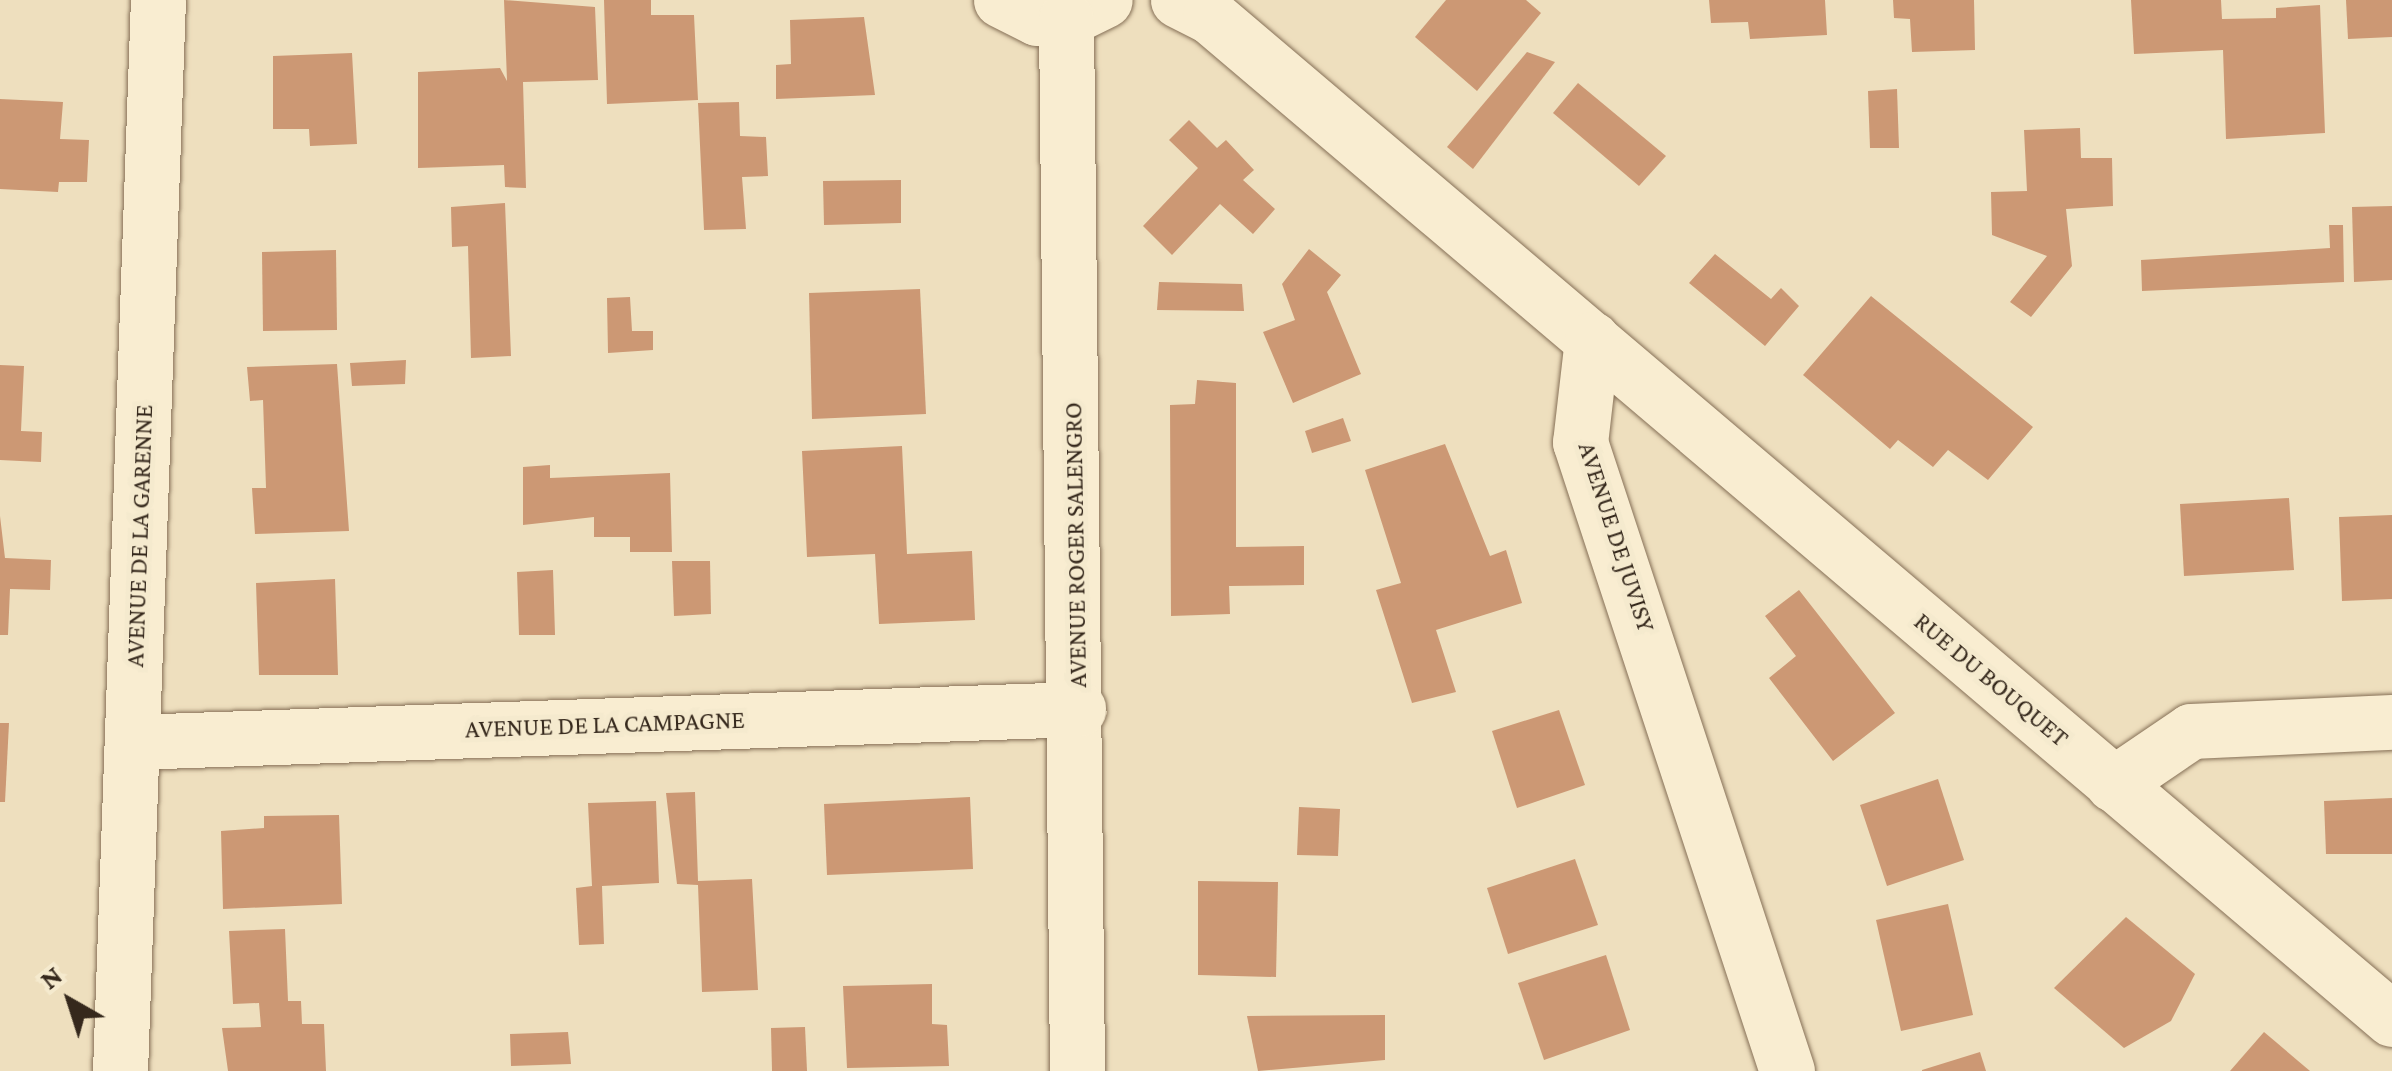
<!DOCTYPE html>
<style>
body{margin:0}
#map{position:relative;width:2392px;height:1071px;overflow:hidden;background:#eedfbe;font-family:"Crimson Pro",serif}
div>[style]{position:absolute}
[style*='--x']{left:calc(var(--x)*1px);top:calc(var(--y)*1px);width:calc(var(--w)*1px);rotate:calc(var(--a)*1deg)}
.building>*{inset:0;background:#cc9874}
.roads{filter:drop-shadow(0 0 2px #867057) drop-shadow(0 0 2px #867057)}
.minor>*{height:55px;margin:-27.5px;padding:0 27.5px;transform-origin:27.5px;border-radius:27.5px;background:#f9edd1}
span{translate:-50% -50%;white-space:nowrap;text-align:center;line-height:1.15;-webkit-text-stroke:10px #f5eace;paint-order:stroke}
.street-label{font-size:25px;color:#35281c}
.north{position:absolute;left:20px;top:951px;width:100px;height:100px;-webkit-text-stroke:8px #f5eace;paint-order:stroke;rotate:321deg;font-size:28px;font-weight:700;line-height:40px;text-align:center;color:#35281c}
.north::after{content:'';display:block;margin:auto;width:35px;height:45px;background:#35281c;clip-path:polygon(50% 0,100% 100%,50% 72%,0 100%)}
</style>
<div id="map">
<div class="building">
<div style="clip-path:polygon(504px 0,595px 7px,598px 80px,523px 82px,526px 188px,505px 187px,504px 165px,418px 168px,418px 72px,500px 68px,507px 81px)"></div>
<div style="clip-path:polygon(604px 0,651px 0,651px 15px,694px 15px,698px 100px,607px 104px)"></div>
<div style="clip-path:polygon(1446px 0,1526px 0,1541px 13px,1477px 91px,1415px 37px)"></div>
<div style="clip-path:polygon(1709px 0,1825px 0,1827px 35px,1750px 39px,1748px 22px,1711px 23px)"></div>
<div style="clip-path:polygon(1893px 0,1974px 0,1975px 50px,1912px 52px,1910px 19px,1894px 18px)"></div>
<div style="clip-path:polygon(2131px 0,2221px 0,2222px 19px,2276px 18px,2276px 8px,2320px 5px,2325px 133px,2226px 139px,2223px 50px,2134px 54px)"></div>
<div style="clip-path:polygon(2346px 0,2392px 0,2392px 37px,2348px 39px)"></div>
<div style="clip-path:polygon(864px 17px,875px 95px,776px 99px,776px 65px,791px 64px,790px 20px)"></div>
<div style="clip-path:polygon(1527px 52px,1555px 62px,1473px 169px,1447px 147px)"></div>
<div style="clip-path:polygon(352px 53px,357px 144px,310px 146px,309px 129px,273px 129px,273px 56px)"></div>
<div style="clip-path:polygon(1578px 83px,1666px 156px,1639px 186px,1553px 113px)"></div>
<div style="clip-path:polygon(1897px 89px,1899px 148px,1870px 148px,1868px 91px)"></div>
<div style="clip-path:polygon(0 99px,63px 102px,60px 139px,89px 140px,87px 182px,59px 182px,58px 192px,0 189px)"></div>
<div style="clip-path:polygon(739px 102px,740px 136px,766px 137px,768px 176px,742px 177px,746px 229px,704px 230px,698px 103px)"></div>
<div style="clip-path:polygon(1189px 120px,1217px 148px,1226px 140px,1254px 170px,1243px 180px,1275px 209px,1253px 234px,1220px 204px,1172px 255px,1143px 226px,1198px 168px,1169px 140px)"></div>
<div style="clip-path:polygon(2080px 128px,2081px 158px,2112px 158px,2113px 206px,2066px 209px,2072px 266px,2031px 317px,2010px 302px,2047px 256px,1992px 235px,1991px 192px,2027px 191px,2024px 130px)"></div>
<div style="clip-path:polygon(901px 180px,901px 223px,824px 225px,823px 181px)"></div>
<div style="clip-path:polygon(505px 203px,511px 356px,471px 358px,468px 246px,452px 247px,451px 207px)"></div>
<div style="clip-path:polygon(2392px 206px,2392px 280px,2354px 282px,2352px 207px)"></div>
<div style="clip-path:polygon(2329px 225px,2343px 225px,2344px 282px,2142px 291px,2141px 260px,2330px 248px)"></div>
<div style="clip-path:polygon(1309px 249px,1341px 275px,1327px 292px,1361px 374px,1293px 403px,1263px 332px,1295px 320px,1282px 284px)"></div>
<div style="clip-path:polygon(336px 250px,337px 330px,263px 331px,262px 252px)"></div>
<div style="clip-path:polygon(1715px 254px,1771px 299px,1781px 288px,1799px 306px,1765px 346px,1689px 283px)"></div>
<div style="clip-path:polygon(1159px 282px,1242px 284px,1244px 311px,1157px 310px)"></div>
<div style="clip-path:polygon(920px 289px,926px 414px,812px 419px,809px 293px)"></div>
<div style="clip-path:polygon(1871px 296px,2033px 427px,1988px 480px,1948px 450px,1933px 467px,1898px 440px,1890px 449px,1803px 375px)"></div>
<div style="clip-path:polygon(630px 297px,632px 331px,653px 331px,653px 350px,608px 353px,607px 298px)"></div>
<div style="clip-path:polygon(406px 360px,405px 384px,352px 386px,350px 363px)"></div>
<div style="clip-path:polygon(337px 364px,349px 531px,255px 534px,252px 488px,266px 488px,263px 400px,250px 401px,247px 367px)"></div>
<div style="clip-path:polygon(0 365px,24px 366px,21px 431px,42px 432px,41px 462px,0 460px)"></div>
<div style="clip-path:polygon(1197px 380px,1236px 383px,1236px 547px,1304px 546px,1304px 585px,1229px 586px,1230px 614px,1171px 616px,1170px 405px,1195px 404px)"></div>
<div style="clip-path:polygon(1343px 418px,1351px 441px,1312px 453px,1305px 431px)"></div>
<div style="clip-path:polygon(1445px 444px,1490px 556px,1506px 550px,1522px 603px,1436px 630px,1456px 692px,1412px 703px,1376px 590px,1401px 583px,1365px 470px)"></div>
<div style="clip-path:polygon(902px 446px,907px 554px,972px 551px,975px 620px,879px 624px,875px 554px,807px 557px,802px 451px)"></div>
<div style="clip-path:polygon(550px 465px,550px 478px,670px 473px,672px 552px,630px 552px,630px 537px,594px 537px,594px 517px,523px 525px,523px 467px)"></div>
<div style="clip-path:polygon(2289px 498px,2294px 570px,2184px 576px,2180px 504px)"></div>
<div style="clip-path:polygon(2392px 515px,2392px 599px,2342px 601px,2339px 517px)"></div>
<div style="clip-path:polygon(0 516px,5px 558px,51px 560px,50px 590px,10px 589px,8px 635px,0 635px)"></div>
<div style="clip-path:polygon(672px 561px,710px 561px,711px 614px,674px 616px)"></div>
<div style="clip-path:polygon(553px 570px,555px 635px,519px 635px,517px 572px)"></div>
<div style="clip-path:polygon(335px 579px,338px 675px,259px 675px,256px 583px)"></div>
<div style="clip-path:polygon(1799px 590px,1895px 713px,1833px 761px,1769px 678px,1796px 656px,1765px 616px)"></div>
<div style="clip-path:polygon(1559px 710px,1585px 785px,1517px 808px,1492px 731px)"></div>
<div style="clip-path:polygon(0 723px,9px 723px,5px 802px,0 802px)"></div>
<div style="clip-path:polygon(1938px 779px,1964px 860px,1887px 886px,1860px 805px)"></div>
<div style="clip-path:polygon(695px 792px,698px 881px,752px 879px,758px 990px,702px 992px,698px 885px,677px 884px,666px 793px)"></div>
<div style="clip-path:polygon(970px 797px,973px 869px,827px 875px,824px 804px)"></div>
<div style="clip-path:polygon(2392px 798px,2392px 854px,2326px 854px,2324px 801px)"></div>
<div style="clip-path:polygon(656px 801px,659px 883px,602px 886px,604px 944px,579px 945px,576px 888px,592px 886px,588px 803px)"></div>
<div style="clip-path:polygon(1299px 807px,1340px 809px,1338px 856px,1297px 855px)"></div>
<div style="clip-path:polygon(339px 815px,342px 904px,223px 909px,221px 831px,264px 828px,264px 816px)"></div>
<div style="clip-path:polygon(1575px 859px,1598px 925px,1508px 954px,1487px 888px)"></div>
<div style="clip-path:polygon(1198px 881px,1278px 882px,1276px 977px,1198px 975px)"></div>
<div style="clip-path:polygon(1948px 904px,1973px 1015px,1901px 1031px,1876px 920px)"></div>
<div style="clip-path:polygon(2126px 917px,2195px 974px,2171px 1021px,2124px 1048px,2054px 988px)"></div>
<div style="clip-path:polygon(285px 929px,288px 1001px,301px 1001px,302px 1024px,324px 1024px,326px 1071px,228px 1071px,222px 1028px,261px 1027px,259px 1003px,233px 1004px,229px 931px)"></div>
<div style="clip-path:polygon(1606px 955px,1630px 1030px,1544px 1060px,1518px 983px)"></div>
<div style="clip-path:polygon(932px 984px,932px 1024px,947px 1025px,949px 1066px,847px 1068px,843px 986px)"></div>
<div style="clip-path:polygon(1385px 1015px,1385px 1060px,1258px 1071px,1247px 1016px)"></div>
<div style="clip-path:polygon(805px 1027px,807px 1071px,772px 1071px,771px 1028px)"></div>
<div style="clip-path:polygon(568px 1032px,571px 1064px,511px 1066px,510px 1034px)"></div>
<div style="clip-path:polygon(2264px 1032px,2310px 1071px,2230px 1071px)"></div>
<div style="clip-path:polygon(1980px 1052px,1986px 1071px,1922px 1071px,1922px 1070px)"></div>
</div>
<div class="roads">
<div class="minor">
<div style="--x:1001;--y:0;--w:40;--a:26.6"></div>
<div style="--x:1037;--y:18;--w:29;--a:2"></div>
<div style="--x:1066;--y:19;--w:43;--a:-26"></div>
<div style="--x:1178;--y:0;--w:36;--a:27"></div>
<div style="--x:1210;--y:16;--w:1550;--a:40.32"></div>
<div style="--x:1066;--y:19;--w:1052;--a:89.4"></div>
<div style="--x:1592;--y:339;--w:104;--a:96.6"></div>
<div style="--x:1580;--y:442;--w:662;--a:71.78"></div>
<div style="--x:133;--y:742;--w:946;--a:-2"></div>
<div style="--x:2113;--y:784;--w:94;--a:-34.2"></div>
<div style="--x:2191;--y:731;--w:201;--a:-2.6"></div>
<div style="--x:120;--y:1071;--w:1072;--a:-87.97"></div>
</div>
</div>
<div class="street-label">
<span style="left:140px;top:536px;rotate:-88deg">AVENUE DE LA GARENNE</span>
<span style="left:1616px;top:537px;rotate:72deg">AVENUE DE JUVISY</span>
<span style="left:1076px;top:545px;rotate:-91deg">AVENUE ROGER SALENGRO</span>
<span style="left:1991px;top:680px;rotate:40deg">RUE DU BOUQUET</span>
<span style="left:605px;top:725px;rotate:-2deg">AVENUE DE LA CAMPAGNE</span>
</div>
<div class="north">N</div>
</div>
